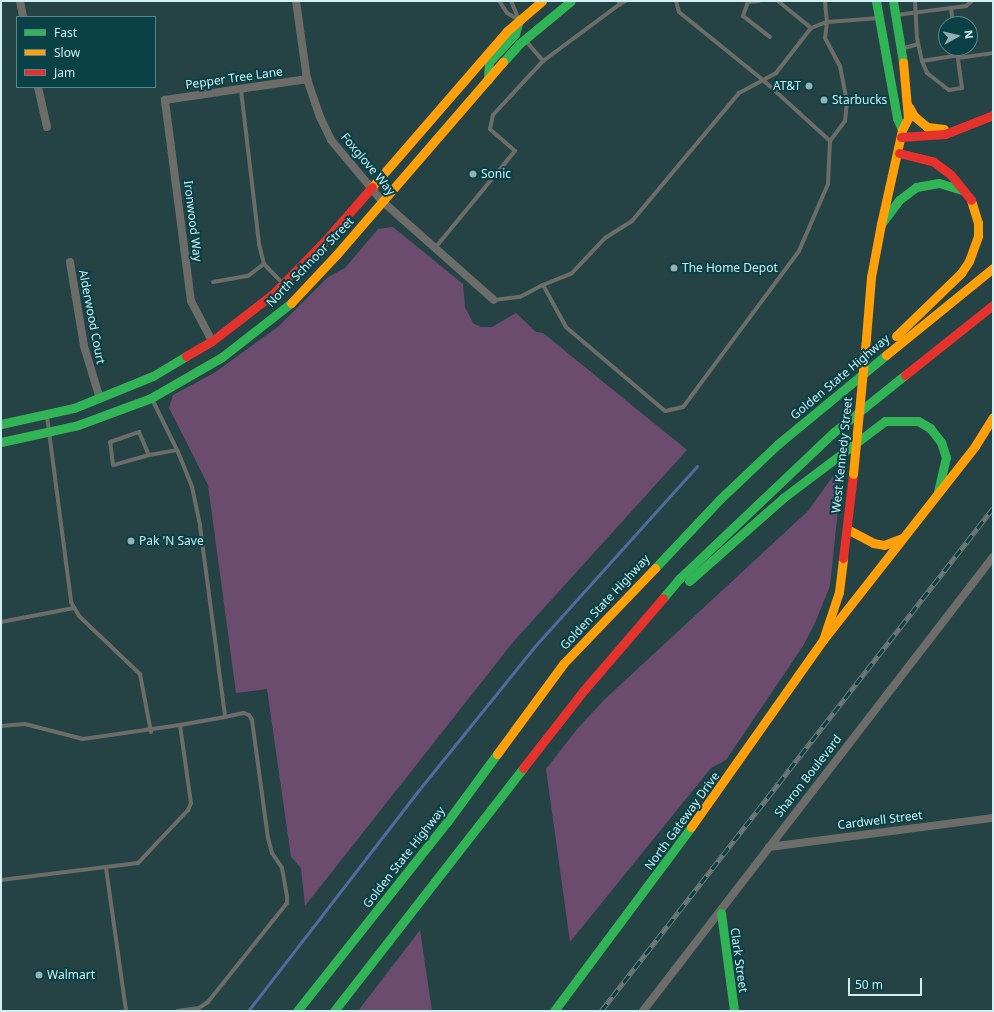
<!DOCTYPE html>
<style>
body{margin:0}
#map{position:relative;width:994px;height:1012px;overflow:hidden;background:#254245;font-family:"Noto Sans",sans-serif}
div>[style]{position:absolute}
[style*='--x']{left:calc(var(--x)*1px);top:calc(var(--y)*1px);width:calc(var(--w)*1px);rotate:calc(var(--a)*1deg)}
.green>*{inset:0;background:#6b4c6f}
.stream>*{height:3px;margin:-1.5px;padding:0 1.5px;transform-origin:1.5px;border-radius:1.5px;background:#526a9f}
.lane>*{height:4px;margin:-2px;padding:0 2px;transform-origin:2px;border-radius:2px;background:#6c6d68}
.street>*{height:8px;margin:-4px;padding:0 4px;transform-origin:4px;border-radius:4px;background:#6c6d68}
.fast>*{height:9px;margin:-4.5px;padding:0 4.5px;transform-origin:4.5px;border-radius:4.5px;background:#30b455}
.slow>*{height:9px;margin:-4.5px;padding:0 4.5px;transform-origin:4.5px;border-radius:4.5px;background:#ff9f0a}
.jam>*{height:9px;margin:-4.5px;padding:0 4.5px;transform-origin:4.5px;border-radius:4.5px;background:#e5322d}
.rail>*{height:4.5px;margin-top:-2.25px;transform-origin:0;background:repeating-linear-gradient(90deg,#094147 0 9px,#6e7977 0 18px);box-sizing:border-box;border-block:1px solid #6e7977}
.slow-bridge>*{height:9px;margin:-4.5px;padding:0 4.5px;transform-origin:4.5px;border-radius:4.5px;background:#ff9f0a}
.dots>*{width:11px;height:11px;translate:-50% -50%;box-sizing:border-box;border:2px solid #094147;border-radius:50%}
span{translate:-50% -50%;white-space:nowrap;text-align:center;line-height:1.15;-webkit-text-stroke:4px #094147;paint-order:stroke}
.street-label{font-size:12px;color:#cfeff3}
.poi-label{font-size:12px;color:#cfeff3}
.right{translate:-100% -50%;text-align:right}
.left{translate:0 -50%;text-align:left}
.frame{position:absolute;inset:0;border:2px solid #cfeff3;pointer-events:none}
.legend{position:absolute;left:16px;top:16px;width:140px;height:72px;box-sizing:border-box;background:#094147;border:1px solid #58878c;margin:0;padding:5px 7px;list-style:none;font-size:12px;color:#cfeff3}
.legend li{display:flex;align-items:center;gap:8px;height:20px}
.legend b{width:20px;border:1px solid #58878c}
.north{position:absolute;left:938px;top:16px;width:40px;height:40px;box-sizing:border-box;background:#094147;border:1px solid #58878c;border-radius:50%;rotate:82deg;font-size:11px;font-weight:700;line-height:16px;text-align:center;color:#cfeff3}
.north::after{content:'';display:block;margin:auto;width:14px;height:18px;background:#94b2b6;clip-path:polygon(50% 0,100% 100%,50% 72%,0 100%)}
.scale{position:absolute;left:848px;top:978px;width:74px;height:18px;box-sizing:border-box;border:2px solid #cfeff3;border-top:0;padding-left:5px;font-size:12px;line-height:14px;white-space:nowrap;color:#cfeff3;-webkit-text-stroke:3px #094147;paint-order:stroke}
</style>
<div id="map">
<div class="green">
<div style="clip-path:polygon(393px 227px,463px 284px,465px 307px,473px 323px,481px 327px,492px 327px,516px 313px,536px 332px,543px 333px,687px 450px,514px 641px,305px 906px,301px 868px,291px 857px,267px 689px,236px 693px,208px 485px,169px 408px,173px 395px,214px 373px,279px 326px,328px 277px,345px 268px,378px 229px)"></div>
<div style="clip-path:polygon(843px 462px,830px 586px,815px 623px,803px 646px,726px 760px,711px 768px,570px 942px,546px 769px,578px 728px,605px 699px,808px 511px)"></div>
<div style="clip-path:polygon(420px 930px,432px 1011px,358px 1011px)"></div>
</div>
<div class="stream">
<div style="--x:248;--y:1011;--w:278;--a:-52.3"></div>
<div style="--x:418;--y:791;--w:186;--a:-51.1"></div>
<div style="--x:535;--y:646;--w:242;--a:-48"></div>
</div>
<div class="lane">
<div style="--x:499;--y:1;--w:14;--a:56"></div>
<div style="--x:507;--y:13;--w:14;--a:30"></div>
<div style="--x:511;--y:1;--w:21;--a:67"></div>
<div style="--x:618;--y:1;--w:4;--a:56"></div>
<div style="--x:620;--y:4;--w:7;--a:-27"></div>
<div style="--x:676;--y:1;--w:11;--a:75"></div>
<div style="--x:679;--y:12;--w:108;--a:39"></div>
<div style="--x:763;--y:80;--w:91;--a:42.3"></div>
<div style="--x:830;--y:141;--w:43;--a:92.7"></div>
<div style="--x:828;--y:184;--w:73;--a:113.4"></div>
<div style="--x:799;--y:251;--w:194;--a:126.6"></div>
<div style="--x:683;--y:407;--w:18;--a:167"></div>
<div style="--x:665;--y:411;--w:130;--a:-139.7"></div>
<div style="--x:566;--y:327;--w:48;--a:-118.7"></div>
<div style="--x:543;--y:285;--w:31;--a:-22"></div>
<div style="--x:572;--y:273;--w:48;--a:-46.7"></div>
<div style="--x:605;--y:238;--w:32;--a:-32"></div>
<div style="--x:632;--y:221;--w:167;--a:-50.1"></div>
<div style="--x:739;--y:93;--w:27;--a:-28"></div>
<div style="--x:763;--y:80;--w:15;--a:-28"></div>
<div style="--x:776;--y:73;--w:57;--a:-52.1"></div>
<div style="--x:811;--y:28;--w:17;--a:-21"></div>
<div style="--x:827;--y:22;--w:52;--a:-4.4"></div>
<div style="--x:759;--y:1;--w:11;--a:175"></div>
<div style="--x:748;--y:2;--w:15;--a:110"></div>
<div style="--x:743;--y:16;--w:34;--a:38"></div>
<div style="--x:778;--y:1;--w:43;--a:39.3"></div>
<div style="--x:825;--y:1;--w:21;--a:85"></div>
<div style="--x:827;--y:22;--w:16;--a:97"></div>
<div style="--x:825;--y:38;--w:32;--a:62"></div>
<div style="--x:840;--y:66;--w:37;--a:79"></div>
<div style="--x:847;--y:102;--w:19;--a:96"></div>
<div style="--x:845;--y:121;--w:25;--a:127"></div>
<div style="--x:915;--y:1;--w:37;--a:87"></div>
<div style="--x:917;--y:38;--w:24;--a:78"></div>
<div style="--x:922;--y:61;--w:32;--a:-9"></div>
<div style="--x:954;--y:56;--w:8;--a:-76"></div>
<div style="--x:951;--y:8;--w:16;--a:83"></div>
<div style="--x:896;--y:15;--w:71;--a:-7.3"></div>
<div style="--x:966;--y:6;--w:8;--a:-40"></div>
<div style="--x:525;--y:40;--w:28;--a:49"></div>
<div style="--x:543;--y:61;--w:96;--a:-36.5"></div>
<div style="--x:901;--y:49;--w:18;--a:-16"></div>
<div style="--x:958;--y:58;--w:35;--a:-8"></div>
<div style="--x:922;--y:61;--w:13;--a:67"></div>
<div style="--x:927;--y:73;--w:28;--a:38"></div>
<div style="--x:949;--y:90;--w:13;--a:-9"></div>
<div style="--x:962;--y:88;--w:36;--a:-98"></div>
<div style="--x:241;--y:90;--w:155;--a:83.3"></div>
<div style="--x:259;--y:244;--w:21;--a:76"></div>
<div style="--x:264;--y:264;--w:28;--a:46"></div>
<div style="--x:435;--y:248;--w:126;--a:-50.5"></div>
<div style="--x:515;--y:151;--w:33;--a:-139"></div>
<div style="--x:490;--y:129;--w:14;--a:-78"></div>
<div style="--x:493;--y:115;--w:74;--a:-47.2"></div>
<div style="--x:213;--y:282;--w:36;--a:-10"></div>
<div style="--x:248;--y:276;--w:20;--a:-37"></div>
<div style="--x:494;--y:300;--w:26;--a:-7"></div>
<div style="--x:520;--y:297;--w:26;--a:-28"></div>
<div style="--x:152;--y:399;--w:59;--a:63.9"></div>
<div style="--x:178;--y:452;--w:38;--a:68"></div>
<div style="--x:192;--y:487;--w:40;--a:78"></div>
<div style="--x:200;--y:526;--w:193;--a:82.5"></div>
<div style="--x:225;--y:717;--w:19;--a:-12"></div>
<div style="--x:244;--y:713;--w:5;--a:22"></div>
<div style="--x:249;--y:715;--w:6;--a:59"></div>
<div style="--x:252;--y:720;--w:119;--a:82.3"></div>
<div style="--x:268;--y:838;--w:16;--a:75"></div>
<div style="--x:272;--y:853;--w:18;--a:56"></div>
<div style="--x:282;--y:868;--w:29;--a:80"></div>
<div style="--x:287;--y:897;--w:6;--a:90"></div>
<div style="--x:287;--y:903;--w:127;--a:128.6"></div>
<div style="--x:208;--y:1002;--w:11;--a:146"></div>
<div style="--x:199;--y:1008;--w:22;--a:172"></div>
<div style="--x:47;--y:416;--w:188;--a:82.6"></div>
<div style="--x:71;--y:602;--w:16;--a:60"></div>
<div style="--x:79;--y:616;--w:84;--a:43.6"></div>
<div style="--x:140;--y:674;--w:59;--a:79.3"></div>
<div style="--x:149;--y:455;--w:37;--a:164"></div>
<div style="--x:113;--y:465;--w:23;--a:-97"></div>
<div style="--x:110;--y:442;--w:31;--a:-19"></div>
<div style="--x:139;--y:432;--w:25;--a:67"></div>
<div style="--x:149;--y:455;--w:28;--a:-10"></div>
<div style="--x:1;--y:622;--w:74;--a:-10.9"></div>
<div style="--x:180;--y:725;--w:46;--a:-10.1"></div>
<div style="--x:1;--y:726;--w:24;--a:-5"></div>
<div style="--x:25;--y:724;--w:60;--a:14.5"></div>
<div style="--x:83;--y:739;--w:98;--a:-8.2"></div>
<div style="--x:180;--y:725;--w:79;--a:82"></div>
<div style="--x:191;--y:803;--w:8;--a:113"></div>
<div style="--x:188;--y:810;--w:73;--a:133.3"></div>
<div style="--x:138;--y:863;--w:138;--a:172.9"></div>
<div style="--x:106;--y:868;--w:144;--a:82"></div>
</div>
<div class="street">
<div style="--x:20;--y:1;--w:16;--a:79"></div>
<div style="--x:296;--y:1;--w:79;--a:82"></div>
<div style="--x:307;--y:79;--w:40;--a:71.1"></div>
<div style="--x:320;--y:117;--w:25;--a:64"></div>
<div style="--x:331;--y:140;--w:80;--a:50.1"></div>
<div style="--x:382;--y:201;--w:149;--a:41.5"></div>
<div style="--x:38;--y:87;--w:41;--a:77.3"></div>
<div style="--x:70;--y:262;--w:85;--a:80.5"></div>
<div style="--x:84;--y:346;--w:55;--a:73.2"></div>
<div style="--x:212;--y:341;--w:45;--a:-117.7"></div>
<div style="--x:191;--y:301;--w:203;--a:-97.4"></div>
<div style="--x:165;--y:100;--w:144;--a:-8.4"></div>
<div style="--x:769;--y:847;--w:226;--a:-7.4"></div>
<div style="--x:643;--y:1011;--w:573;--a:-52.37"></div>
</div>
<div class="fast">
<div style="--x:876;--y:1;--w:119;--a:79.8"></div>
<div style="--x:897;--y:118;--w:13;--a:67"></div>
<div style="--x:893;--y:1;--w:62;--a:80.7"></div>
<div style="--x:503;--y:62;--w:24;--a:-48"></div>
<div style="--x:519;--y:44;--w:67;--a:-39.6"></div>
<div style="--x:488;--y:80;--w:18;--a:-87"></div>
<div style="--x:489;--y:62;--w:38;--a:-47"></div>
<div style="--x:515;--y:34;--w:15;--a:-74"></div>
<div style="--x:881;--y:224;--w:30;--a:-53"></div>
<div style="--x:899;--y:200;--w:21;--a:-37"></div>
<div style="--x:916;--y:187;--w:23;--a:-10"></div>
<div style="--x:939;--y:183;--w:24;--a:17"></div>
<div style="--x:1;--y:424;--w:75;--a:-12.4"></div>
<div style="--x:74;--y:408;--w:85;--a:-22.1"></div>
<div style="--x:153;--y:376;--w:39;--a:-31"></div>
<div style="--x:1;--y:442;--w:79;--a:-12.4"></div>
<div style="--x:78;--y:425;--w:78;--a:-20.3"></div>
<div style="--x:151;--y:398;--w:82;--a:-30"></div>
<div style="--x:222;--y:357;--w:88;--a:-38"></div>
<div style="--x:655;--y:568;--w:93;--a:-46.7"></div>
<div style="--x:719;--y:500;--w:81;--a:-43.5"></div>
<div style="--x:778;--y:444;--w:140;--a:-39.5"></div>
<div style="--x:689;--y:581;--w:125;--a:-41.4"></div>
<div style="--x:783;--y:498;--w:128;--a:-37"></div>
<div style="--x:885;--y:421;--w:33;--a:0"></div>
<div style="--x:918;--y:421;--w:14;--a:30"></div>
<div style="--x:930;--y:428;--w:18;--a:52"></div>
<div style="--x:941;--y:442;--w:16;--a:72"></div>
<div style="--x:946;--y:457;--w:36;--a:103"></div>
<div style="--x:663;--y:598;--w:26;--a:-50"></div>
<div style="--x:680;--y:578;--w:212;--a:-43.5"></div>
<div style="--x:834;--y:432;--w:91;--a:-38.8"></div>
<div style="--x:721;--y:913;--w:99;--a:82.4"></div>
<div style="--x:297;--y:1011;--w:241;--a:-51.6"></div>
<div style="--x:447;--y:822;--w:84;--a:-53.7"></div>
<div style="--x:334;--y:1011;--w:308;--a:-52.1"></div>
<div style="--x:554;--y:1011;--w:229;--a:-53.3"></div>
</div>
<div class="slow">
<div style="--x:909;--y:107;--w:10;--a:61"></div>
<div style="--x:914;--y:116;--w:17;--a:40"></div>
<div style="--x:927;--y:127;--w:17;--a:7"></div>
<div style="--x:372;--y:187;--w:206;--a:-49.1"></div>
<div style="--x:507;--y:31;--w:46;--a:-40.6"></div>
<div style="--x:291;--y:303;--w:67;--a:-46.8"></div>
<div style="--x:337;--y:254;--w:254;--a:-49.2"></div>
<div style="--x:896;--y:336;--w:91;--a:-44.1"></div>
<div style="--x:961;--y:273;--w:14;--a:-56"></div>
<div style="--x:969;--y:261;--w:27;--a:-70"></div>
<div style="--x:978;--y:236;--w:13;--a:-90"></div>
<div style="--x:978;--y:223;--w:24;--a:-107"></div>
<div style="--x:866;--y:338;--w:61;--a:-85.3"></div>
<div style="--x:871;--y:277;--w:54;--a:-79.3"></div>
<div style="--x:881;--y:224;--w:96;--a:-77.4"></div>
<div style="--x:902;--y:130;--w:13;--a:-63"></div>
<div style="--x:908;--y:118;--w:56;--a:-95.1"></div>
<div style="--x:886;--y:355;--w:138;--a:-39.1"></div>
<div style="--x:847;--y:529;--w:30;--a:28"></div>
<div style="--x:873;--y:543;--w:11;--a:10"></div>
<div style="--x:884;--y:545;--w:19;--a:-21"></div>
<div style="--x:823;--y:640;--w:246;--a:-51.9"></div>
<div style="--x:975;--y:446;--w:34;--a:-58"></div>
<div style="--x:497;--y:754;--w:112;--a:-53.7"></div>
<div style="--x:563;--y:664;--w:133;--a:-46.2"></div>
<div style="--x:691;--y:827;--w:229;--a:-54.8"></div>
<div style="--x:823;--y:640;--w:51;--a:-71.6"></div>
<div style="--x:839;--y:592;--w:34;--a:-83"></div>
</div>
<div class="jam">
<div style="--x:901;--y:137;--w:44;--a:-3.9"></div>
<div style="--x:945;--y:134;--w:52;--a:-21.6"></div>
<div style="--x:899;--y:153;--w:36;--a:14"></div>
<div style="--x:934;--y:162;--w:21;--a:37"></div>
<div style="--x:951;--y:175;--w:32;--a:51"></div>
<div style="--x:186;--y:356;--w:30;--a:-30"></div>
<div style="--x:212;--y:341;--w:78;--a:-37.7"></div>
<div style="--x:274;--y:293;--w:71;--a:-45.6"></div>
<div style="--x:324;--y:242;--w:73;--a:-48.9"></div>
<div style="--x:905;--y:375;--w:112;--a:-38.5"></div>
<div style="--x:843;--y:558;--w:85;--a:-83.2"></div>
<div style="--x:523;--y:768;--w:99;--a:-52"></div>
<div style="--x:584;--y:690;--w:121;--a:-49.3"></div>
</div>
<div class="rail">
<div style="--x:601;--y:1011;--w:638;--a:-52.07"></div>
</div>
<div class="slow-bridge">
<div style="--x:853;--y:474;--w:137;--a:-84.5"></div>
</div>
<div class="dots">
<div style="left:809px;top:86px;background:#94b2b6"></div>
<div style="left:824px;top:100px;background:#94b2b6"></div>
<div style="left:473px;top:174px;background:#94b2b6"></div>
<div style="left:674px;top:268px;background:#94b2b6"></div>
<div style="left:131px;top:541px;background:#94b2b6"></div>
<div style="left:39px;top:975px;background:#94b2b6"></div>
</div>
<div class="street-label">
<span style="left:234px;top:78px;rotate:-8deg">Pepper Tree Lane</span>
<span style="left:368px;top:164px;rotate:50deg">Foxglove Way</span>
<span style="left:193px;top:221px;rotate:83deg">Ironwood Way</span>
<span style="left:310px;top:262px;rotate:-46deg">North Schnoor Street</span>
<span style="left:92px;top:317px;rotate:79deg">Alderwood Court</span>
<span style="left:840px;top:377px;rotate:-40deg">Golden State Highway</span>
<span style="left:842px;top:455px;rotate:-84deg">West Kennedy Street</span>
<span style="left:605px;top:602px;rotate:-47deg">Golden State Highway</span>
<span style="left:808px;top:776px;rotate:-52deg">Sharon Boulevard</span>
<span style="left:880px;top:820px;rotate:-7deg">Cardwell Street</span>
<span style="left:682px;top:821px;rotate:-54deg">North Gateway Drive</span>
<span style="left:404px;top:857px;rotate:-52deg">Golden State Highway</span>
<span style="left:739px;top:960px;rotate:82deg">Clark Street</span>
</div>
<div class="poi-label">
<span class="right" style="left:801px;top:86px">AT&amp;T</span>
<span class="left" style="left:832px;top:100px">Starbucks</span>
<span class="left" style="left:481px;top:174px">Sonic</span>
<span class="left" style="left:682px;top:268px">The Home Depot</span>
<span class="left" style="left:139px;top:541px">Pak 'N Save</span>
<span class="left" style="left:47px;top:975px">Walmart</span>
</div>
<div class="frame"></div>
<ul class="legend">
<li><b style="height:5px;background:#30b455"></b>Fast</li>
<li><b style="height:5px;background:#ff9f0a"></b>Slow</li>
<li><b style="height:5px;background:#e5322d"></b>Jam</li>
</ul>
<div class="north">N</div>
<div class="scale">50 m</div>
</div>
